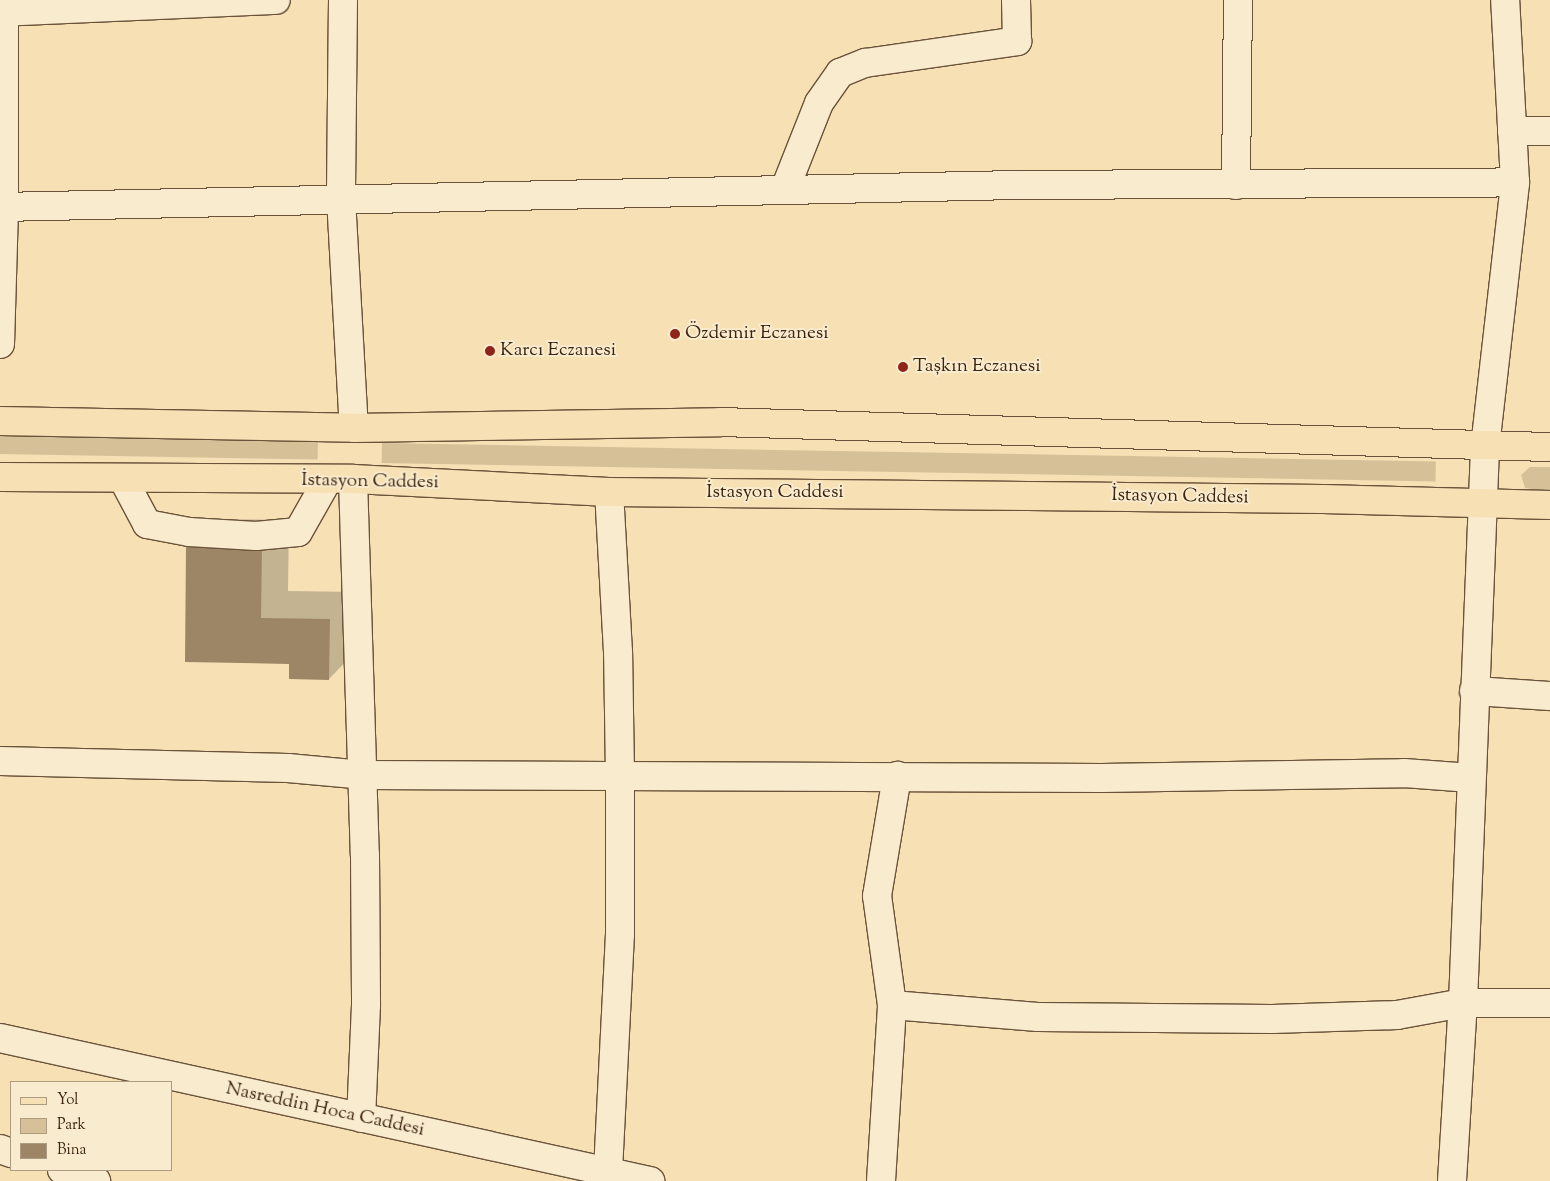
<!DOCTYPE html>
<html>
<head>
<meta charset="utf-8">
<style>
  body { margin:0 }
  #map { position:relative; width:1550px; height:1181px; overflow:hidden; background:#f6e0b4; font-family:"Sorts Mill Goudy",serif }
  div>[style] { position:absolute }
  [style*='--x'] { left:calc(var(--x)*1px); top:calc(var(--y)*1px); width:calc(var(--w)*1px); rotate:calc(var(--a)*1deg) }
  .green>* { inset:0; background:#d6c098; transform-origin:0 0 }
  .shadow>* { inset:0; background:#0003 }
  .building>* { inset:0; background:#9d8666 }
  .roads { filter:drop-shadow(1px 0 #6a533a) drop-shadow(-1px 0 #6a533a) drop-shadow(0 1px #6a533a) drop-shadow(0 -1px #6a533a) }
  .minor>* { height:28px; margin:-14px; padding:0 14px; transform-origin:14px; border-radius:14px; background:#f9ebce }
  .major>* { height:28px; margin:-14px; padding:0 14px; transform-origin:14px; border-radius:14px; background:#f6e0b4 }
  .dots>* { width:14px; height:14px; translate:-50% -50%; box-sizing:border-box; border:2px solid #f9ebce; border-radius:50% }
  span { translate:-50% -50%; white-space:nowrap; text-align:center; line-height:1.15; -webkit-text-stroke:4px #f9ebce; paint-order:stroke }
  .poi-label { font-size:19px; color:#3c2411 }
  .left { translate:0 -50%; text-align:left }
  .street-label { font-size:19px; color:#3c2411 }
  .legend { position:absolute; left:10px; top:1081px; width:162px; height:90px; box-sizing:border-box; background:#f9ebce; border:1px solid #ad9b82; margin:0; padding:6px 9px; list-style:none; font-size:15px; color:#3c2411 }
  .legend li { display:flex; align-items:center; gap:10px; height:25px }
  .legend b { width:25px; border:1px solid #ad9b82 }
</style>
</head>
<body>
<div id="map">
  <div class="green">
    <div style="left:0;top:434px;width:318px;height:20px;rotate:1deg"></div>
    <div style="left:382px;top:443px;width:1054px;height:20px;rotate:1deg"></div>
    <div style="clip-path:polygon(1530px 467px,1550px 467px,1550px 491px,1525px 488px,1521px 475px)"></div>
  </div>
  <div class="shadow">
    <div style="clip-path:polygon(214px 519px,289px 520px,288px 591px,357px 592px,356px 651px,329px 679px,290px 662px,187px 547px)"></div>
  </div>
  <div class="building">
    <div style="clip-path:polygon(186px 546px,262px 547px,261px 618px,330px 619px,329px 680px,289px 679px,289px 664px,185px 662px)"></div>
  </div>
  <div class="roads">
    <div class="minor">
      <div style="--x:343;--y:0;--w:198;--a:90.6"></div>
      <div style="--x:341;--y:198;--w:230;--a:86.8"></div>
      <div style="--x:0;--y:12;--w:276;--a:-2.5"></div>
      <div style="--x:1512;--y:131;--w:38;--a:0"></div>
      <div style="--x:1236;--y:185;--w:185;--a:-89.4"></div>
      <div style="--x:785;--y:189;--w:92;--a:-68.4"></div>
      <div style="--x:819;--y:103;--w:37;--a:-55"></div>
      <div style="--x:840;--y:73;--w:27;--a:-22"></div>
      <div style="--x:865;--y:63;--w:154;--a:-8.2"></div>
      <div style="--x:1017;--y:41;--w:41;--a:-91.4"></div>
      <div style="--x:0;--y:207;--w:1020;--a:-1.24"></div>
      <div style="--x:1020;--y:185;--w:495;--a:-0.3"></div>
      <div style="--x:0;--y:344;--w:138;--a:-88.3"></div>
      <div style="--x:4;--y:206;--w:194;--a:-90"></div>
      <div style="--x:123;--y:479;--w:51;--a:61.9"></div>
      <div style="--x:147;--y:524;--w:43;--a:10.8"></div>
      <div style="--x:189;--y:532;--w:67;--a:3.4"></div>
      <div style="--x:256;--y:536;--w:42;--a:-5.4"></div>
      <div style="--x:298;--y:532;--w:59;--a:-60.4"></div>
      <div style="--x:353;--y:479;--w:376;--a:88.2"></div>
      <div style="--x:365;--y:855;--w:150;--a:89.6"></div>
      <div style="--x:366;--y:1005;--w:113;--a:92.5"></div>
      <div style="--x:1474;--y:691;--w:76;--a:3.8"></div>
      <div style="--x:0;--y:761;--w:288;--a:1.4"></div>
      <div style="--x:288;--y:768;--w:75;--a:5.3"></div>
      <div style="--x:363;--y:775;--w:739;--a:0.23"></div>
      <div style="--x:1102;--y:778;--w:302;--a:-0.9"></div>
      <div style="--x:1404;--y:773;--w:67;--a:4.3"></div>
      <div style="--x:892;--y:1005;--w:146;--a:4.7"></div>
      <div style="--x:1038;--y:1017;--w:234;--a:0.5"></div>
      <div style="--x:1272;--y:1019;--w:125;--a:-1.8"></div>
      <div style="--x:1397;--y:1015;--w:67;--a:-10.3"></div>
      <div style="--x:1463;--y:1003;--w:87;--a:0"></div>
      <div style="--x:0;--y:1038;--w:666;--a:12.41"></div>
      <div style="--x:0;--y:1149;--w:12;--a:20"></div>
      <div style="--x:62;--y:1170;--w:36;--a:18"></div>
      <div style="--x:608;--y:1171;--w:237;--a:-87.1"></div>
      <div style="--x:620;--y:934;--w:159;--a:-90"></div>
      <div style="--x:620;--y:775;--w:123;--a:-90.9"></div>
      <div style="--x:618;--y:652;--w:160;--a:-93.2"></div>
      <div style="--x:881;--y:1181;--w:176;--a:-86.4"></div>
      <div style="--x:892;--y:1005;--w:110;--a:-97.8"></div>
      <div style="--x:877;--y:896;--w:122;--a:-80.5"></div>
      <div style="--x:1452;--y:1181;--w:178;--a:-86.5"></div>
      <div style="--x:1463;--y:1003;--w:556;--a:-87.73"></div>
      <div style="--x:1485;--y:447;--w:267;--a:-83.5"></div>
      <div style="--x:1515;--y:182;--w:182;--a:-93.1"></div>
    </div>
    <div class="major">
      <div style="--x:0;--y:421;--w:354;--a:1.1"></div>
      <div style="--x:354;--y:428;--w:366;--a:-0.9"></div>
      <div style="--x:720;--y:422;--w:830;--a:1.73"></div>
      <div style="--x:0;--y:477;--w:353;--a:0.3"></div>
      <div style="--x:353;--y:479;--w:256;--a:2.9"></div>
      <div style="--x:609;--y:492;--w:714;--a:0.56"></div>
      <div style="--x:1323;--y:499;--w:227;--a:1.5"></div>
    </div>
  </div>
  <div class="dots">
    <div style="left:675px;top:334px;background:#8f2418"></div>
    <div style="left:490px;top:351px;background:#8f2418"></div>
    <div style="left:903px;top:367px;background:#8f2418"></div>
  </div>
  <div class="poi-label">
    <span class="left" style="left:685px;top:334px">Özdemir Eczanesi</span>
    <span class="left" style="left:500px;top:351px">Karcı Eczanesi</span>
    <span class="left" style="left:913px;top:367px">Taşkın Eczanesi</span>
  </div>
  <div class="street-label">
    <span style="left:370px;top:482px;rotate:1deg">İstasyon Caddesi</span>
    <span style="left:775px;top:493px">İstasyon Caddesi</span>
    <span style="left:1180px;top:497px;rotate:1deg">İstasyon Caddesi</span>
    <span style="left:325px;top:1110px;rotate:12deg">Nasreddin Hoca Caddesi</span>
  </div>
  <ul class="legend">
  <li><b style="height:6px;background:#f6e0b4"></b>Yol</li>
  <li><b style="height:14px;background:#d6c098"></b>Park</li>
  <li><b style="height:14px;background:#9d8666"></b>Bina</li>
  </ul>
</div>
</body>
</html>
